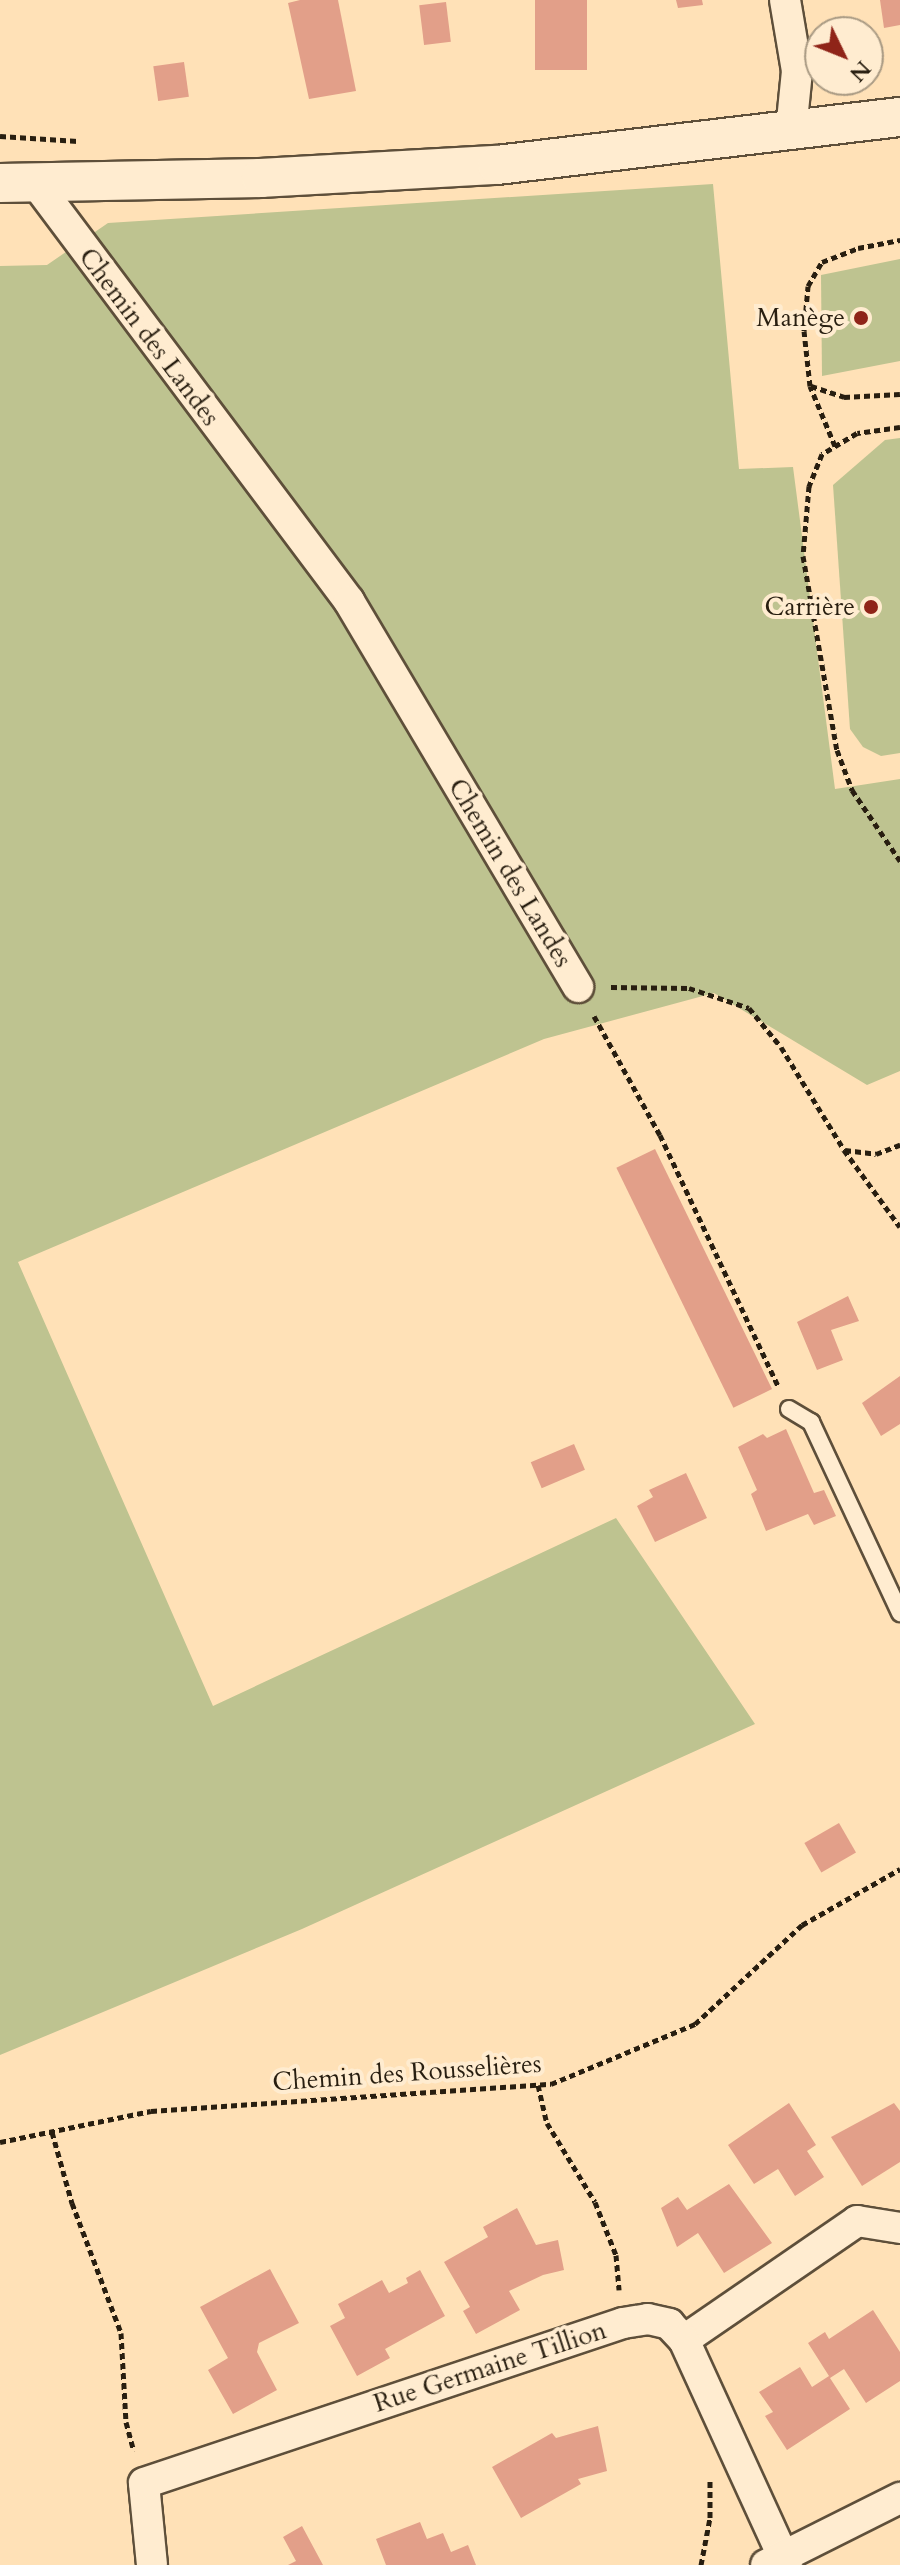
<!DOCTYPE html>
<html>
<head>
<meta charset="utf-8">
<style>
  body { margin:0 }
  #map { position:relative; width:900px; height:2565px; overflow:hidden; background:#ffe1b7; font-family:Cardo,serif }
  div>[style] { position:absolute }
  [style*='--x'] { left:calc(var(--x)*1px); top:calc(var(--y)*1px); width:calc(var(--w)*1px); rotate:calc(var(--a)*1deg) }
  .green>* { inset:0; background:#bec390 }
  .building>* { inset:0; background:#e29f89; transform-origin:0 0 }
  .path>* { height:5px; margin-top:-2.5px; transform-origin:0; background:repeating-linear-gradient(90deg,#281e10 0 6px,transparent 0 10px) }
  .roads { filter:drop-shadow(2px 0 #5e4f3a) drop-shadow(-2px 0 #5e4f3a) drop-shadow(0 2px #5e4f3a) drop-shadow(0 -2px #5e4f3a) }
  .service>* { height:16px; margin:-8px; padding:0 8px; transform-origin:8px; border-radius:8px; background:#ffecd0 }
  .minor>* { height:30px; margin:-15px; padding:0 15px; transform-origin:15px; border-radius:15px; background:#ffecd0 }
  .tertiary>* { height:38px; margin:-19px; padding:0 19px; transform-origin:19px; border-radius:19px; background:#ffecd0 }
  .dots>* { width:22px; height:22px; translate:-50% -50%; box-sizing:border-box; border:4px solid #ffecd0; border-radius:50% }
  span { translate:-50% -50%; white-space:nowrap; text-align:center; line-height:1.15; -webkit-text-stroke:8px #ffecd0; paint-order:stroke }
  .poi-label { font-size:26px; color:#281e10 }
  .right { translate:-100% -50%; text-align:right }
  .street-label { font-size:26px; color:#281e10 }
  .north { position:absolute; left:804px; top:16px; width:80px; height:80px; box-sizing:border-box; background:#ffecd0; border:2px solid #a99a83; border-radius:50%; rotate:133deg; font-size:22px; font-weight:700; line-height:32px; text-align:center; color:#281e10 }
  .north::after { content:''; display:block; margin:auto; width:28px; height:36px; background:#8f2418; clip-path:polygon(50% 0,100% 100%,50% 72%,0 100%) }
</style>
</head>
<body>
<div id="map">
  <div class="green">
    <div style="clip-path:polygon(713px 184px,739px 469px,793px 467px,835px 789px,900px 779px,900px 1071px,867px 1085px,714px 993px,544px 1039px,18px 1262px,213px 1706px,616px 1518px,755px 1724px,302px 1929px,0 2055px,0 266px,47px 265px,108px 223px)"></div>
    <div style="clip-path:polygon(900px 259px,900px 361px,822px 376px,821px 275px)"></div>
    <div style="clip-path:polygon(900px 438px,900px 753px,881px 756px,863px 747px,850px 729px,833px 485px,885px 440px)"></div>
  </div>
  <div class="building">
    <div style="clip-path:polygon(300px 0,338px 0,356px 91px,309px 99px,288px 3px)"></div>
    <div style="left:535px;top:0;width:52px;height:70px"></div>
    <div style="clip-path:polygon(676px 0,702px 0,703px 5px,678px 8px)"></div>
    <div style="clip-path:polygon(880px 0,900px 0,900px 25px,884px 28px)"></div>
    <div style="left:446px;top:2px;width:40px;height:27px;rotate:83deg"></div>
    <div style="left:184px;top:62px;width:35px;height:31px;rotate:82deg"></div>
    <div style="left:655px;top:1149px;width:267px;height:43px;rotate:64deg"></div>
    <div style="clip-path:polygon(848px 1296px,859px 1321px,831px 1330px,843px 1360px,817px 1370px,797px 1322px)"></div>
    <div style="clip-path:polygon(900px 1376px,900px 1424px,881px 1436px,862px 1403px)"></div>
    <div style="clip-path:polygon(786px 1429px,814px 1493px,824px 1490px,836px 1516px,814px 1525px,808px 1514px,766px 1531px,751px 1494px,757px 1490px,738px 1447px,763px 1434px,767px 1438px)"></div>
    <div style="left:574px;top:1444px;width:28px;height:47px;rotate:67deg"></div>
    <div style="clip-path:polygon(686px 1473px,707px 1518px,655px 1542px,637px 1506px,653px 1497px,649px 1490px)"></div>
    <div style="left:839px;top:1823px;width:34px;height:40px;rotate:60deg"></div>
    <div style="clip-path:polygon(789px 2103px,816px 2145px,807px 2151px,824px 2177px,795px 2196px,778px 2169px,754px 2184px,728px 2145px)"></div>
    <div style="clip-path:polygon(894px 2103px,900px 2111px,900px 2162px,862px 2186px,831px 2137px)"></div>
    <div style="clip-path:polygon(729px 2184px,772px 2243px,724px 2273px,698px 2233px,677px 2247px,661px 2208px,678px 2197px,687px 2210px)"></div>
    <div style="clip-path:polygon(517px 2208px,536px 2245px,558px 2240px,564px 2270px,543px 2275px,509px 2291px,520px 2310px,476px 2334px,463px 2311px,470px 2307px,444px 2262px,488px 2237px,483px 2227px)"></div>
    <div style="clip-path:polygon(270px 2269px,299px 2323px,259px 2343px,257px 2352px,277px 2390px,233px 2414px,208px 2370px,228px 2358px,200px 2307px)"></div>
    <div style="clip-path:polygon(420px 2270px,445px 2316px,385px 2349px,390px 2358px,357px 2376px,330px 2326px,345px 2318px,338px 2304px,382px 2280px,389px 2293px,408px 2283px,406px 2278px)"></div>
    <div style="clip-path:polygon(873px 2310px,900px 2352px,900px 2381px,866px 2403px,844px 2369px,830px 2378px,850px 2409px,787px 2450px,765px 2416px,773px 2412px,759px 2392px,800px 2367px,812px 2387px,829px 2376px,808px 2343px,825px 2332px,829px 2339px)"></div>
    <div style="clip-path:polygon(598px 2426px,607px 2471px,578px 2479px,581px 2484px,521px 2518px,492px 2467px,552px 2433px,556px 2438px)"></div>
    <div style="clip-path:polygon(420px 2522px,427px 2539px,443px 2533px,451px 2552px,468px 2545px,476px 2565px,386px 2565px,376px 2539px)"></div>
    <div style="clip-path:polygon(302px 2526px,323px 2565px,288px 2565px,296px 2561px,283px 2537px)"></div>
  </div>
  <div class="path">
    <div style="--x:0;--y:136;--w:78;--a:3.7"></div>
    <div style="--x:811;--y:386;--w:35;--a:18"></div>
    <div style="--x:844;--y:397;--w:56;--a:-3.1"></div>
    <div style="--x:900;--y:427;--w:43;--a:172.1"></div>
    <div style="--x:857;--y:433;--w:41;--a:149"></div>
    <div style="--x:822;--y:454;--w:35;--a:112"></div>
    <div style="--x:809;--y:486;--w:70;--a:94.9"></div>
    <div style="--x:803;--y:556;--w:197;--a:80.1"></div>
    <div style="--x:837;--y:750;--w:43;--a:69.4"></div>
    <div style="--x:852;--y:790;--w:86;--a:55.9"></div>
    <div style="--x:835;--y:446;--w:65;--a:-112.6"></div>
    <div style="--x:810;--y:386;--w:55;--a:-96.2"></div>
    <div style="--x:804;--y:331;--w:45;--a:-84.9"></div>
    <div style="--x:808;--y:286;--w:28;--a:-60"></div>
    <div style="--x:822;--y:262;--w:39;--a:-21"></div>
    <div style="--x:858;--y:248;--w:43;--a:-10.8"></div>
    <div style="--x:611;--y:987;--w:78;--a:0.7"></div>
    <div style="--x:689;--y:988;--w:63;--a:18.4"></div>
    <div style="--x:749;--y:1008;--w:50;--a:50.6"></div>
    <div style="--x:781;--y:1047;--w:121;--a:58.5"></div>
    <div style="--x:844;--y:1150;--w:95;--a:54"></div>
    <div style="--x:594;--y:1016;--w:136;--a:61"></div>
    <div style="--x:660;--y:1135;--w:277;--a:64.8"></div>
    <div style="--x:845;--y:1150;--w:31;--a:7"></div>
    <div style="--x:876;--y:1154;--w:26;--a:-21"></div>
    <div style="--x:538;--y:2085;--w:39;--a:77"></div>
    <div style="--x:547;--y:2123;--w:92;--a:58.7"></div>
    <div style="--x:595;--y:2202;--w:57;--a:68.4"></div>
    <div style="--x:616;--y:2255;--w:35;--a:85"></div>
    <div style="--x:52;--y:2132;--w:74;--a:74.3"></div>
    <div style="--x:72;--y:2203;--w:139;--a:69.3"></div>
    <div style="--x:121;--y:2333;--w:89;--a:86.8"></div>
    <div style="--x:126;--y:2422;--w:30;--a:75"></div>
    <div style="--x:0;--y:2142;--w:154;--a:-11.6"></div>
    <div style="--x:151;--y:2111;--w:401;--a:-3.9"></div>
    <div style="--x:551;--y:2084;--w:156;--a:-22.6"></div>
    <div style="--x:695;--y:2024;--w:146;--a:-42.8"></div>
    <div style="--x:802;--y:1925;--w:113;--a:-29.7"></div>
    <div style="--x:701;--y:2565;--w:48;--a:-79.2"></div>
    <div style="--x:710;--y:2518;--w:39;--a:-90"></div>
  </div>
  <div class="roads">
    <div class="service">
      <div style="--x:789;--y:1409;--w:26;--a:31"></div>
      <div style="--x:811;--y:1422;--w:211;--a:65"></div>
    </div>
    <div class="minor">
      <div style="--x:785;--y:0;--w:72;--a:80.4"></div>
      <div style="--x:797;--y:71;--w:60;--a:95.7"></div>
      <div style="--x:35;--y:182;--w:524;--a:53.15"></div>
      <div style="--x:349;--y:601;--w:449;--a:59.3"></div>
      <div style="--x:684;--y:2340;--w:210;--a:-34.5"></div>
      <div style="--x:857;--y:2221;--w:44;--a:9.2"></div>
      <div style="--x:152;--y:2565;--w:82;--a:-95.6"></div>
      <div style="--x:144;--y:2483;--w:505;--a:-18.47"></div>
      <div style="--x:623;--y:2323;--w:25;--a:-9"></div>
      <div style="--x:648;--y:2319;--w:22;--a:13"></div>
      <div style="--x:669;--y:2324;--w:22;--a:47"></div>
      <div style="--x:684;--y:2340;--w:247;--a:65.4"></div>
      <div style="--x:766;--y:2565;--w:150;--a:-26.6"></div>
    </div>
    <div class="tertiary">
      <div style="--x:0;--y:183;--w:261;--a:-1.1"></div>
      <div style="--x:261;--y:178;--w:236;--a:-3.2"></div>
      <div style="--x:497;--y:165;--w:406;--a:-6.8"></div>
    </div>
  </div>
  <div class="dots">
    <div style="left:861px;top:318px;background:#8f2418"></div>
    <div style="left:871px;top:607px;background:#8f2418"></div>
  </div>
  <div class="poi-label">
    <span class="right" style="left:845px;top:318px">Manège</span>
    <span class="right" style="left:855px;top:607px">Carrière</span>
  </div>
  <div class="street-label">
    <span style="left:149px;top:337px;rotate:53deg">Chemin des Landes</span>
    <span style="left:510px;top:873px;rotate:59deg">Chemin des Landes</span>
    <span style="left:407px;top:2073px;rotate:-4deg">Chemin des Rousselières</span>
    <span style="left:490px;top:2367px;rotate:-18deg">Rue Germaine Tillion</span>
  </div>
  <div class="north">N</div>
</div>
</body>
</html>
